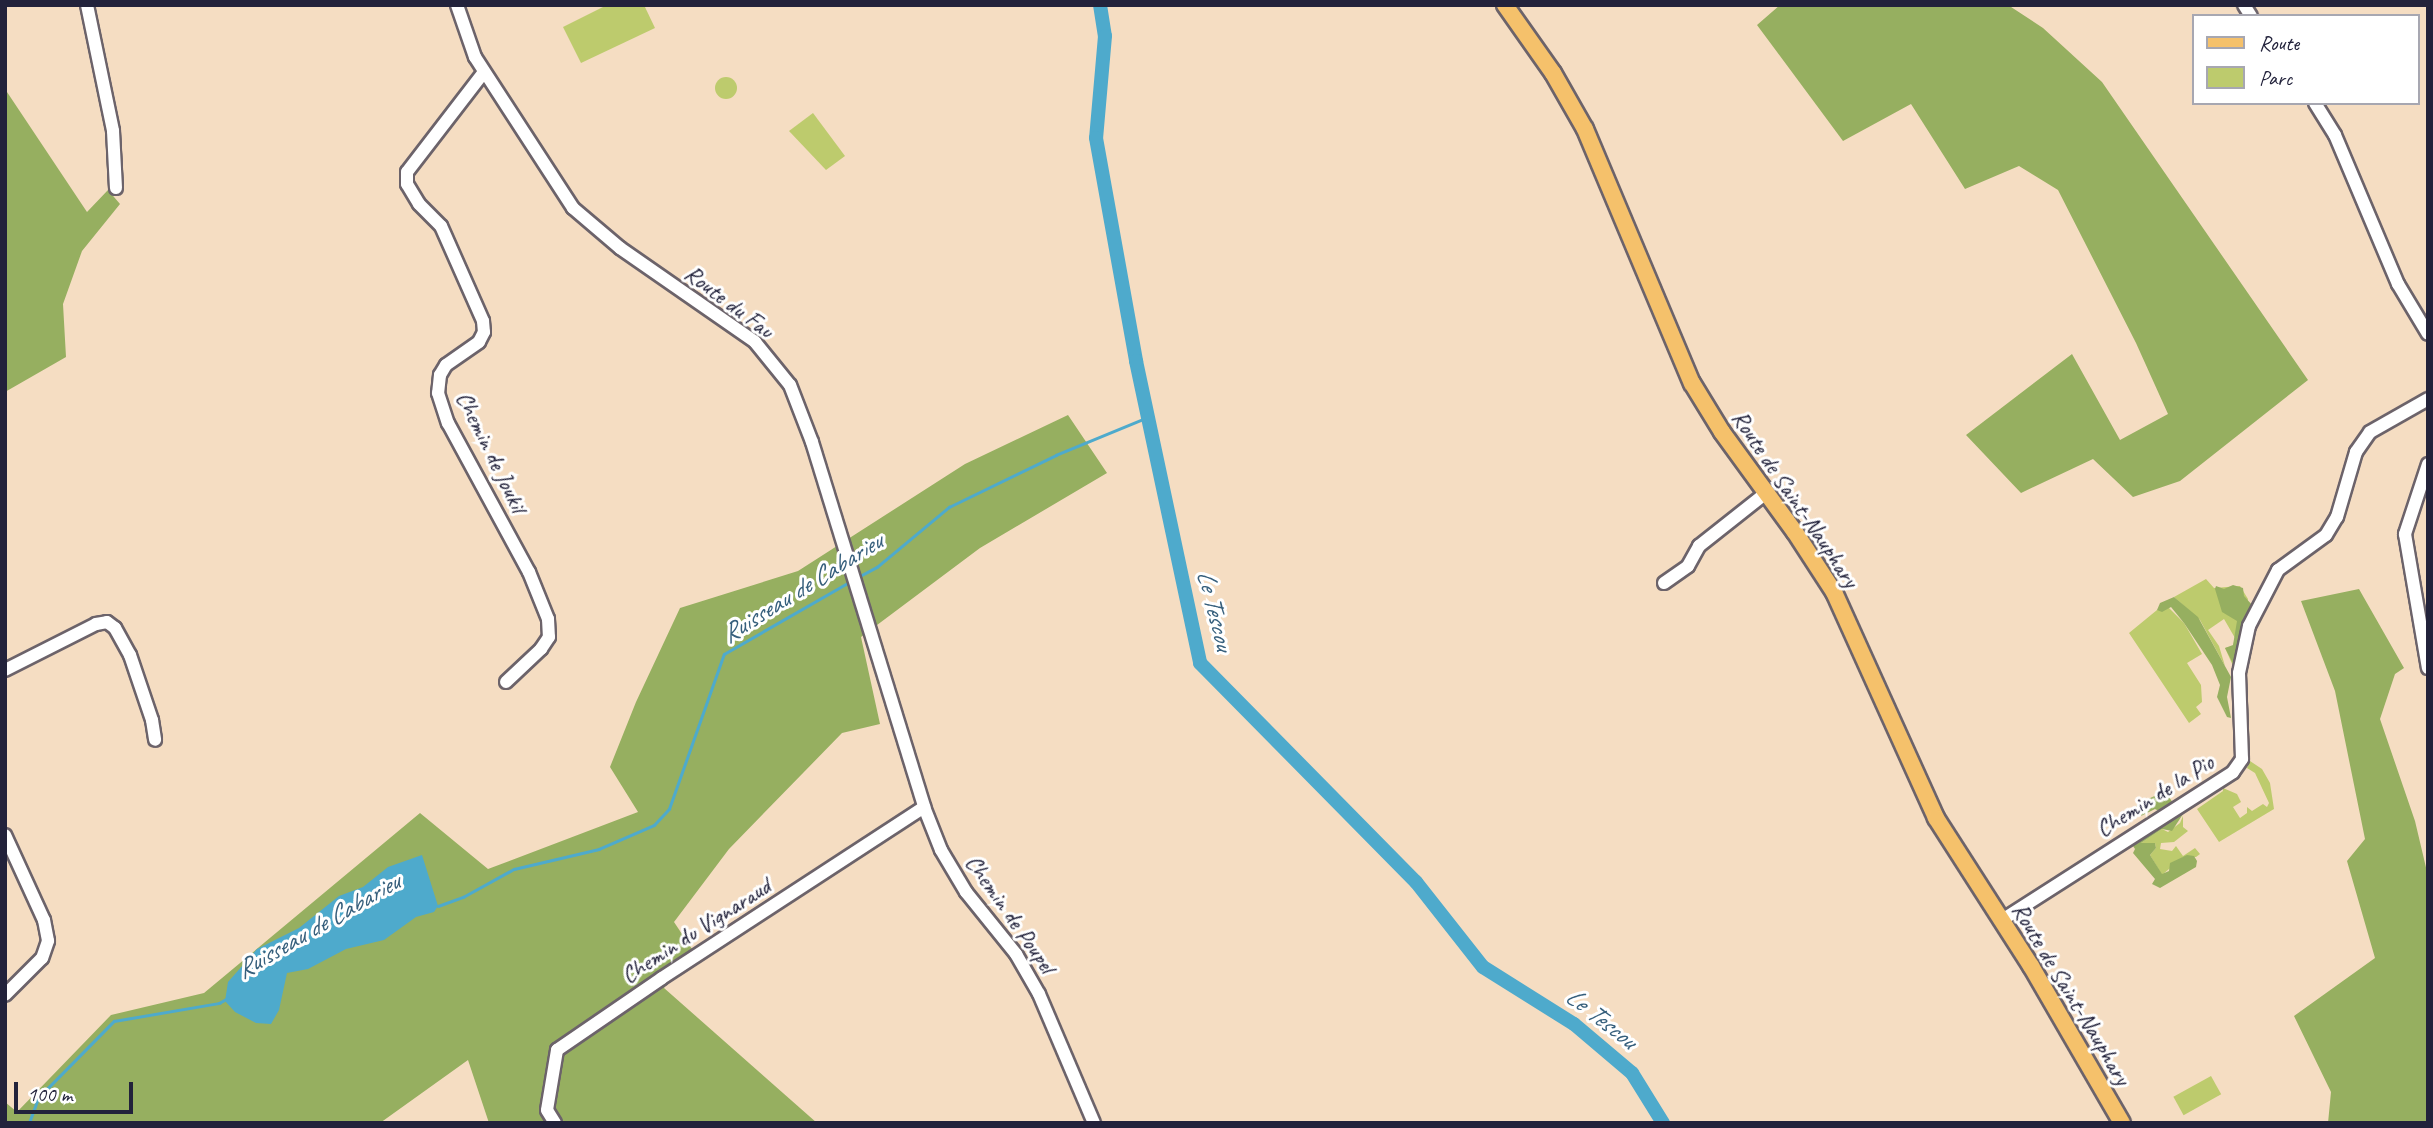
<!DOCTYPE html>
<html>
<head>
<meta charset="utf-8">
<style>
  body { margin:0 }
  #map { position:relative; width:2433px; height:1128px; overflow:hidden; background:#f5ddc2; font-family:Caveat,sans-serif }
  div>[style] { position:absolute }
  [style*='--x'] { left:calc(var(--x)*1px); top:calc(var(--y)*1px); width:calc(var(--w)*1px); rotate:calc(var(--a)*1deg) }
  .green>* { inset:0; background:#bdcb6d; transform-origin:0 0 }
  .round { border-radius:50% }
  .forest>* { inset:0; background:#96af60 }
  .water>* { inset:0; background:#4eaacc }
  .stream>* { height:2.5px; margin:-1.25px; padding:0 1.25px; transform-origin:1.25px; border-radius:1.25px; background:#4eaacc }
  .river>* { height:14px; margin:-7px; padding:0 7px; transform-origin:7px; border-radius:7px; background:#4eaacc }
  .roads { filter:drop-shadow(2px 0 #6c636a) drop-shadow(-2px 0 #6c636a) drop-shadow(0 2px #6c636a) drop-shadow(0 -2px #6c636a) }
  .minor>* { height:12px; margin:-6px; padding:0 6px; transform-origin:6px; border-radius:6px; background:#fff }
  .major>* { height:16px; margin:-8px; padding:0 8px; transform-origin:8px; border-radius:8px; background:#f5c16b }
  span { translate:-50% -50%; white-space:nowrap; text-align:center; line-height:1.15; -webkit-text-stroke:6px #fff; paint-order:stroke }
  .street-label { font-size:24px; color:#22223b }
  .water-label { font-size:26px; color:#365f7c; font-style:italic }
  .frame { position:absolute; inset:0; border:7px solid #22223b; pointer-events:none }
  .legend { position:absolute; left:2192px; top:14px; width:228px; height:91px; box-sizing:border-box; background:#fff; border:2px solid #a7a7b1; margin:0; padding:9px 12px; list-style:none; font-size:21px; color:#22223b }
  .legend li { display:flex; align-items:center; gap:14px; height:35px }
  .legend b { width:35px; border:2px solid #a7a7b1 }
  .scale { position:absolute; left:14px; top:1082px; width:119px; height:32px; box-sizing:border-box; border:4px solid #22223b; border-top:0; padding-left:9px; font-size:21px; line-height:24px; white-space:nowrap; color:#22223b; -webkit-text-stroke:5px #fff; paint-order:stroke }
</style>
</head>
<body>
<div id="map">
  <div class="green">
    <div style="clip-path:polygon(607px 5px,644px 5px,655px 28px,581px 63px,563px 27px)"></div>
    <div class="round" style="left:715px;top:77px;width:22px;height:22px"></div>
    <div style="clip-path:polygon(813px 113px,845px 156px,826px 170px,789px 131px)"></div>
    <div style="clip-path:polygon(2206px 579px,2214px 588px,2240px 586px,2248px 599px,2234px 668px,2225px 648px,2233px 646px,2235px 638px,2224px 619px,2208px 630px,2219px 646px,2225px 666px,2200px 620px,2174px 597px)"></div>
    <div style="clip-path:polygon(2168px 607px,2184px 623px,2202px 654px,2187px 663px,2201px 685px,2202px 702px,2196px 707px,2201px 714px,2189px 723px,2129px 633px,2157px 610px)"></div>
    <div style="clip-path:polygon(2250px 761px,2262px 769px,2270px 783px,2274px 809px,2219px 842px,2197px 809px,2223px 791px,2223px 788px,2237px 794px,2241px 802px,2233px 807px,2240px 818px,2247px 813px,2247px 807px,2252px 811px,2263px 804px,2267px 807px,2269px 803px,2255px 773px,2247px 768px)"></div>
    <div style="clip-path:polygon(2183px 816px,2183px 827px,2188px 831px,2174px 842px,2161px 843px,2160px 849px,2172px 851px,2176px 846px,2183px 856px,2195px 848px,2200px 854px,2196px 857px,2183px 857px,2162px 875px,2150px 855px,2156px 848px,2155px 843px,2141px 843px,2162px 829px,2168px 832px,2180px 823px)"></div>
    <div style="left:2211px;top:1076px;width:21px;height:43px;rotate:61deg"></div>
  </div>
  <div class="forest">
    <div style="clip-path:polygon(1780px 5px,2008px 5px,2043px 28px,2102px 82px,2308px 380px,2180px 481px,2133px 497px,2093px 459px,2021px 493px,1966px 435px,2072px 354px,2120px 440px,2168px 414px,2136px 343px,2058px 190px,2019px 166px,1965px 189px,1911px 104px,1843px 141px,1757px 25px)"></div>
    <div style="clip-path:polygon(5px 89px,87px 212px,108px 190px,120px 204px,82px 251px,63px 304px,66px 357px,5px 392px)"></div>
    <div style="clip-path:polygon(1068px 415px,1107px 473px,980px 548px,861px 637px,880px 724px,842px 733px,729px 849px,674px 922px,692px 949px,664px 988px,817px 1123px,489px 1123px,468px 1060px,380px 1123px,5px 1123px,5px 1102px,17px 1112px,111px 1015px,204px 993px,420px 813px,488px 869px,638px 812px,610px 767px,636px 702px,680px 608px,798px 571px,965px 464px)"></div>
    <div style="clip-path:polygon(2233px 585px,2243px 588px,2244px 596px,2253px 606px,2236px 669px,2225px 648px,2233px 645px,2237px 621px,2222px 612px,2215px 589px,2216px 586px,2224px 589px)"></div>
    <div style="clip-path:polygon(2359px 589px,2404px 668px,2395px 674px,2380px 719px,2415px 821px,2428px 876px,2428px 1123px,2328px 1123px,2331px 1092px,2294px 1016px,2375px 958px,2347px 861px,2365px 839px,2335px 691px,2301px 601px)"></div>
    <div style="clip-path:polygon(2174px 597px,2198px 617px,2231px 677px,2227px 697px,2231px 718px,2227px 717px,2217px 697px,2220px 685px,2212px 665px,2184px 623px,2171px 607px,2162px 612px,2157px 610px,2160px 603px)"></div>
    <div style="clip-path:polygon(2159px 794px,2169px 797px,2175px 806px,2184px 810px,2183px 814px,2172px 831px,2162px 829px,2141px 843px,2155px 843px,2156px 848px,2150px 855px,2162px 874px,2169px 871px,2170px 863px,2187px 855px,2194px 856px,2197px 861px,2196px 867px,2160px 888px,2152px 884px,2155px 879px,2133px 853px,2135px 849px,2131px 843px,2163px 813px,2155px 809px,2141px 816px,2136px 810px,2137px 804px)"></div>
  </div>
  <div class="water">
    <div style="clip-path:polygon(422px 855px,438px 906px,434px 912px,416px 917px,384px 940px,346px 949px,308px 969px,287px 973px,279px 1010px,271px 1024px,256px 1023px,235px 1012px,225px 1001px,228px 982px,257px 949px,299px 928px,339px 896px,363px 887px,388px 867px)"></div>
  </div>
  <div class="stream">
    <div style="--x:858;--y:577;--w:21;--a:-28"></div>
    <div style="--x:877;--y:567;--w:94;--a:-39.8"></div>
    <div style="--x:949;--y:507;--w:119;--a:-25.9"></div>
    <div style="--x:1056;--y:455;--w:100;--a:-22.4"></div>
    <div style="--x:438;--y:906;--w:27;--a:-20"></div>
    <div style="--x:463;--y:897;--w:58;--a:-28.8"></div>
    <div style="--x:514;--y:869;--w:87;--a:-13.2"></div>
    <div style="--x:599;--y:849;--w:60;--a:-23.6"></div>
    <div style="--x:654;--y:825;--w:22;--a:-47"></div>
    <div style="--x:669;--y:809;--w:164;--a:-70.5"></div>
    <div style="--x:724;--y:654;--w:144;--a:-29.9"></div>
    <div style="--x:29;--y:1123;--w:27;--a:-70"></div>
    <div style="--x:38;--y:1098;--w:108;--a:-45.4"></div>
    <div style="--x:114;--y:1021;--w:107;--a:-9.7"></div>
    <div style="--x:219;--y:1003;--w:10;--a:-29"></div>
  </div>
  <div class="river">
    <div style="--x:1100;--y:5;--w:31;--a:81"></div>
    <div style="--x:1105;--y:36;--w:102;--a:95"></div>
    <div style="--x:1096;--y:138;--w:227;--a:79.8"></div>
    <div style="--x:1136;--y:361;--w:309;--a:78"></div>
    <div style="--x:1200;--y:663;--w:308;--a:45.4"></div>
    <div style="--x:1416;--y:882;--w:108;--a:51.8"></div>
    <div style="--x:1483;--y:967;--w:107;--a:32.1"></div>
    <div style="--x:1574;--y:1024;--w:76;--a:40.2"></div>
    <div style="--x:1632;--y:1073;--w:59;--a:58.2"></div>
  </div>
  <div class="roads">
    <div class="minor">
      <div style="--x:87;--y:5;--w:129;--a:78.3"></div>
      <div style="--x:113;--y:131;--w:57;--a:87"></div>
      <div style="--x:457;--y:5;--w:55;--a:70.9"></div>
      <div style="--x:475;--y:57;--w:180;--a:57"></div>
      <div style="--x:573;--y:208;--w:62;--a:40.4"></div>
      <div style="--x:620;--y:248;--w:165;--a:34.8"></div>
      <div style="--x:755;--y:342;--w:55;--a:50.9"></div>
      <div style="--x:790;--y:385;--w:61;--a:68.9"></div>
      <div style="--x:812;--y:442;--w:382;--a:72.9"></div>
      <div style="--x:924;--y:807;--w:46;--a:68.4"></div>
      <div style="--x:941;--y:850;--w:49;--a:59.2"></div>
      <div style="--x:966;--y:892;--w:80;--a:51.1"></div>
      <div style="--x:1016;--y:954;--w:46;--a:60.1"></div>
      <div style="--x:1039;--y:994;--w:140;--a:66.9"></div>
      <div style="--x:2244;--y:5;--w:13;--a:58"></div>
      <div style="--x:484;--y:72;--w:126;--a:127.6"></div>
      <div style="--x:407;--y:172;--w:12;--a:90"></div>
      <div style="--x:407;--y:184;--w:23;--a:59"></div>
      <div style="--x:419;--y:204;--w:31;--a:45"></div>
      <div style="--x:441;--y:226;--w:104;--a:66.1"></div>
      <div style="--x:483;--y:321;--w:11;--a:85"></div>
      <div style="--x:484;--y:332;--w:11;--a:117"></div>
      <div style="--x:479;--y:342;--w:40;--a:145.1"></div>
      <div style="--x:446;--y:365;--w:12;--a:121"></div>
      <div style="--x:440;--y:375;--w:18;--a:96"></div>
      <div style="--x:438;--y:393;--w:32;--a:72"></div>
      <div style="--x:448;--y:423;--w:170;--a:61.5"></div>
      <div style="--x:529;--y:572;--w:51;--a:68"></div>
      <div style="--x:548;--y:619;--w:18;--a:87"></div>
      <div style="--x:549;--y:637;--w:14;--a:124"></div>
      <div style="--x:541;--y:649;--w:48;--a:136.7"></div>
      <div style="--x:2315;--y:103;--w:38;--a:58"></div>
      <div style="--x:2335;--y:135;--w:162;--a:67.1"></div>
      <div style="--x:2398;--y:284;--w:58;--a:59"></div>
      <div style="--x:2428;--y:464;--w:74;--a:108.2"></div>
      <div style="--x:2405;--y:534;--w:136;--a:80.3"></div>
      <div style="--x:1664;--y:583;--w:29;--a:-35"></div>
      <div style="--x:1688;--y:566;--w:23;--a:-61"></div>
      <div style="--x:1699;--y:546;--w:85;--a:-38.3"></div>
      <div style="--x:5;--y:670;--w:102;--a:-26.8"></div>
      <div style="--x:96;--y:624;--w:11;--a:-10"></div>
      <div style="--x:107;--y:622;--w:10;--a:37"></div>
      <div style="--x:115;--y:628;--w:31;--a:61"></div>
      <div style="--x:130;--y:655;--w:69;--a:71.3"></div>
      <div style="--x:152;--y:720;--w:20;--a:81"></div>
      <div style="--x:5;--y:835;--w:94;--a:65.4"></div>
      <div style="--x:44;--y:920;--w:21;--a:79"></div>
      <div style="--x:48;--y:941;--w:18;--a:109"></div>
      <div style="--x:42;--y:958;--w:52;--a:135"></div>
      <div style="--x:2002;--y:920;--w:274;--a:-32.6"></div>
      <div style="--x:2233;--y:772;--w:16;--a:-55"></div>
      <div style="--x:2242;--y:759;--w:86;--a:-92"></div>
      <div style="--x:2239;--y:673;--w:48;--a:-78"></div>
      <div style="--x:2249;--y:626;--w:63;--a:-62.6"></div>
      <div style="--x:2278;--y:570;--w:59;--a:-36.1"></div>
      <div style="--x:2326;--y:535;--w:21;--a:-59"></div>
      <div style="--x:2337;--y:517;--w:68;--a:-73.7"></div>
      <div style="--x:2356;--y:452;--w:24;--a:-55"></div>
      <div style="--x:2370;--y:432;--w:67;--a:-29.6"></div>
      <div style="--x:555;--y:1123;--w:15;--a:-122"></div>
      <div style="--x:547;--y:1110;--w:61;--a:-80.5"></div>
      <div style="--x:557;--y:1050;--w:127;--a:-34.4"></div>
      <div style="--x:662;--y:978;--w:313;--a:-33.1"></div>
    </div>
    <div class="major">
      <div style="--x:1505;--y:5;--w:83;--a:54.8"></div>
      <div style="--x:1553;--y:73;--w:64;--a:60.3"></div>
      <div style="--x:1585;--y:129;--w:276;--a:67.2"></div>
      <div style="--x:1692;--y:383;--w:57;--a:58.5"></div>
      <div style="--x:1722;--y:432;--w:124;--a:53.9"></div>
      <div style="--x:1795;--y:532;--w:72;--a:57"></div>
      <div style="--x:1834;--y:592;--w:248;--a:65.7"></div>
      <div style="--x:1936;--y:818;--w:176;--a:57.3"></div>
      <div style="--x:2031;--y:966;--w:181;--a:59.9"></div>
    </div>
  </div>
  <div class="street-label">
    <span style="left:729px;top:302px;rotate:37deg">Route du Fau</span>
    <span style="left:491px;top:452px;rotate:64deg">Chemin de Joukil</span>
    <span style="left:1795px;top:499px;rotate:56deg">Route de Saint-Nauphary</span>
    <span style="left:2155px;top:796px;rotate:-32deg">Chemin de la Pio</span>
    <span style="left:1010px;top:914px;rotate:55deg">Chemin de Poupel</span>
    <span style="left:696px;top:931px;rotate:-33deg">Chemin du Vignaraud</span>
    <span style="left:2071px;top:994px;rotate:59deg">Route de Saint-Nauphary</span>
  </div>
  <div class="water-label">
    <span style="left:802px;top:588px;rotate:-32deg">Ruisseau de Cabarieu</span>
    <span style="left:1215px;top:610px;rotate:76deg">Le Tescou</span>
    <span style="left:318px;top:926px;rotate:-30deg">Ruisseau de Cabarieu</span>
    <span style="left:1601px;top:1018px;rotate:38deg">Le Tescou</span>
  </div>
  <div class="frame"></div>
  <ul class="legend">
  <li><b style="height:9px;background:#f5c16b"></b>Route</li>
  <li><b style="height:19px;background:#bdcb6d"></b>Parc</li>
  </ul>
  <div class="scale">100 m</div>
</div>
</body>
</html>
